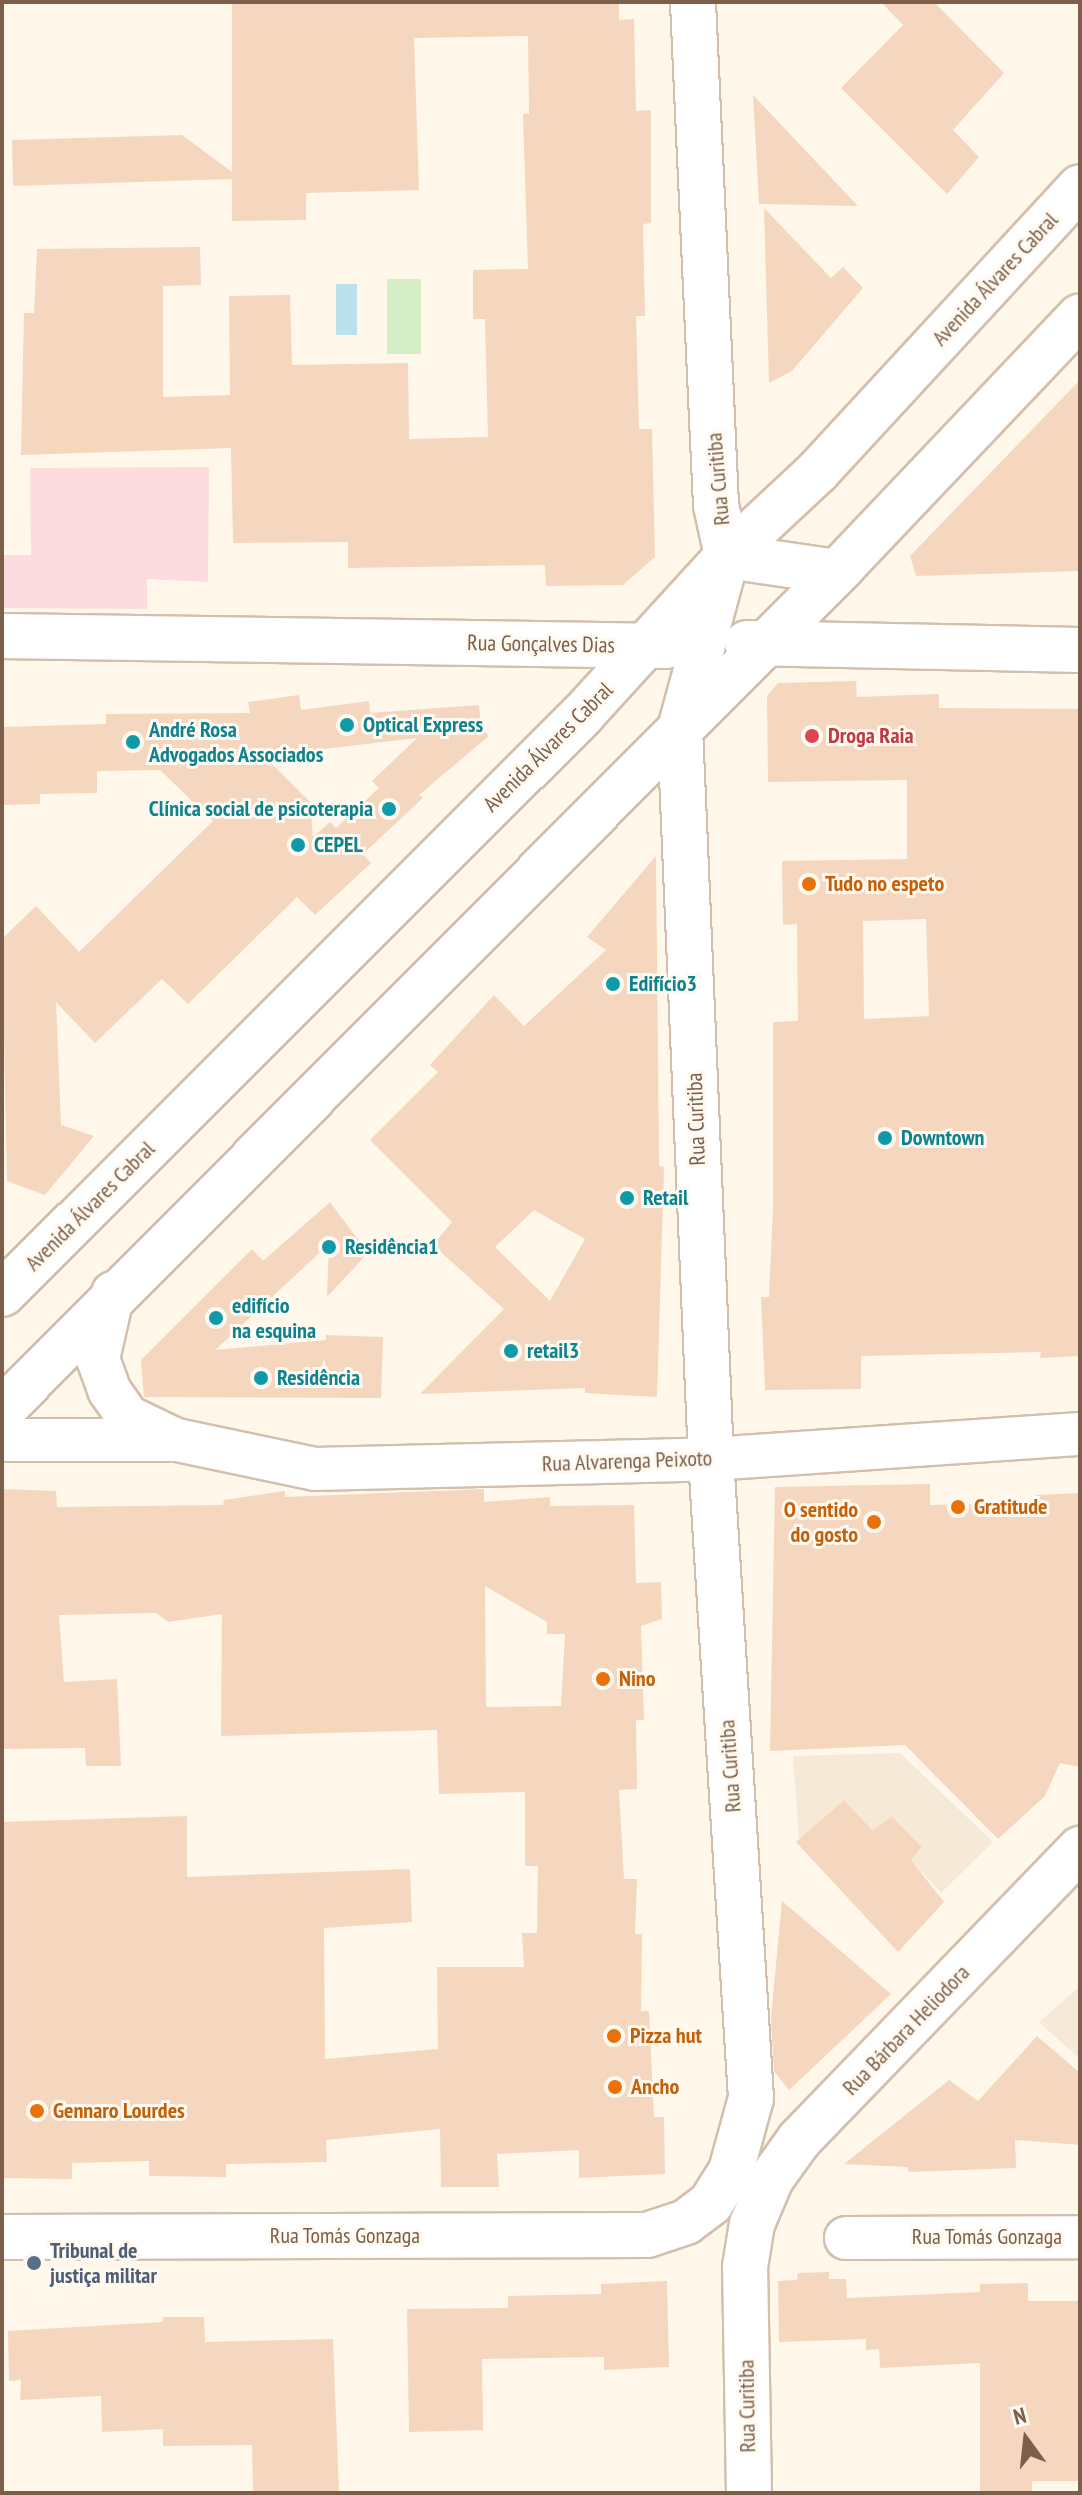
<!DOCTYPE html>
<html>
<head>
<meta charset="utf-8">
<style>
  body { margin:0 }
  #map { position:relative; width:1082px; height:2495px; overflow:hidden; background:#fef7ea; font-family:"PT Sans Narrow",sans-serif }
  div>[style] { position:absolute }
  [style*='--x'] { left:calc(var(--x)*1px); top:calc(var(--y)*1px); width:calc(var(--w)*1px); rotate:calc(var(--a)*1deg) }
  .residential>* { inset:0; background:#f6e9d7 }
  .medical>* { inset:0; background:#fcdcdf }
  .green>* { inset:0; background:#d4eec6; transform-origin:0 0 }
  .water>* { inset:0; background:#bbe1ea; transform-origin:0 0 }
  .building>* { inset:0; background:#f5d7bf }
  .roads { filter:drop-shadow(2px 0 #d2bfad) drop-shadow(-2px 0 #d2bfad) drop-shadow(0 2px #d2bfad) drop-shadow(0 -2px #d2bfad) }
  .street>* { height:42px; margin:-21px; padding:0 21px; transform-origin:21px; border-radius:21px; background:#fff }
  .secondary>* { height:44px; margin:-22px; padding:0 22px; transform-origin:22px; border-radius:22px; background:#fff }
  .dots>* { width:22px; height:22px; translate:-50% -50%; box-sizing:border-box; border:4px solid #fffaf1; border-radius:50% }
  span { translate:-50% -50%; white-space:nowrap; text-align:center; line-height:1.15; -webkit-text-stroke:6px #fffaf1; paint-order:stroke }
  .street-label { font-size:22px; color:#7c5e4a }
  .culture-label { font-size:22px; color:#0d838f; font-weight:700 }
  .left { translate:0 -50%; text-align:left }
  .right { translate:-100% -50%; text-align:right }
  .health-label { font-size:22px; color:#be3a42; font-weight:700 }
  .food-label { font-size:22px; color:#c56008; font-weight:700 }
  .service-label { font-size:22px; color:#4e5e75; font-weight:700 }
  .frame { position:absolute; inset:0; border:4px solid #7c5e4a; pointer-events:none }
  .north { position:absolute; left:986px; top:2399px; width:80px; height:80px; -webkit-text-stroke:6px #fffaf1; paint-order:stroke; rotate:345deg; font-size:22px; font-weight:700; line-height:32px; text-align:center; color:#7c5e4a }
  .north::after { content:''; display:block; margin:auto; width:28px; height:36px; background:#7c5e4a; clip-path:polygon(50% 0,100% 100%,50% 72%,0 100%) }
</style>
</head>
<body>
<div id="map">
  <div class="residential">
    <div style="clip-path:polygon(900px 1753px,993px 1842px,941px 1893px,911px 1860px,922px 1847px,892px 1818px,872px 1830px,844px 1800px,799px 1840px,793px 1756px)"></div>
    <div style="clip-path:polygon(1080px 1986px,1080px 2059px,1039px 2022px)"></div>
  </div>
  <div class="medical">
    <div style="clip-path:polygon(209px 467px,208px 582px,147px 579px,147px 609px,3px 608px,4px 555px,31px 555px,30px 468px)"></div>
  </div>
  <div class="green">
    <div style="left:387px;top:279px;width:34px;height:75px"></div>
  </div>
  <div class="water">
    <div style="left:336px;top:284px;width:21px;height:51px"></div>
  </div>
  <div class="building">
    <div style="clip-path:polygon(232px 2px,619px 2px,619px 20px,634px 19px,636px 111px,651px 110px,651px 223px,643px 224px,645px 316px,636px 316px,639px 429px,652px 429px,655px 557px,623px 585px,546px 586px,545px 565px,348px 568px,348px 542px,233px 543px,231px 448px,21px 455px,24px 313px,34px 313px,37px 249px,200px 247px,201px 285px,163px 286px,163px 397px,230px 395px,229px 296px,290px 295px,292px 365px,408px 363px,409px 439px,488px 437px,485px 319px,473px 319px,473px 270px,528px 269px,523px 114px,529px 114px,528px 36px,414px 38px,419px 190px,306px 193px,306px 220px,232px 221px,232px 179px,13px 186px,12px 140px,182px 135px,232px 172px)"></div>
    <div style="clip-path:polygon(881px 2px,934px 2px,1004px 73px,953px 130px,979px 157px,947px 194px,841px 88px,903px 25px)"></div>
    <div style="clip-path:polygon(753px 95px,858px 206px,759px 204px)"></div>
    <div style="clip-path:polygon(764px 208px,831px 278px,843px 267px,863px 288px,792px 371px,769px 383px)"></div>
    <div style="clip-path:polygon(1080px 380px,1080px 571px,916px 576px,910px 556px)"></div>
    <div style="clip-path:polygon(evenodd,856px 681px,857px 697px,939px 694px,939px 708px,1080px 709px,1080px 1356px,1040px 1358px,1041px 1352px,861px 1356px,861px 1389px,765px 1390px,761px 1297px,769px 1297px,773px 1208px,773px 1022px,798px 1021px,797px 924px,783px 925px,782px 861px,907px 859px,907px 780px,768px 782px,767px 696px,778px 683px,856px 681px,926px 919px,929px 1016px,864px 1019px,863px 921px,926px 919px)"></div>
    <div style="clip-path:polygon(evenodd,299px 695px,301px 710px,369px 701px,370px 713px,479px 705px,481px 727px,489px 736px,419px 795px,423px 798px,363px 854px,371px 863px,315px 915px,297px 897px,188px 1004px,162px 979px,95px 1043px,56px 1002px,61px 1125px,94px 1136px,45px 1195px,7px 1181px,2px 939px,36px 906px,79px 952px,213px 821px,160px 770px,97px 771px,97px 793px,40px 794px,40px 804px,2px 805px,2px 727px,106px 724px,106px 714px,250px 713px,248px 702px,299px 695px,417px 738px,372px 781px,379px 788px,336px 828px,330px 822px,313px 837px,310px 802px,264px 756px,417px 738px)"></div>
    <div style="clip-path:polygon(evenodd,656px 856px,659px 1166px,664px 1167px,657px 1397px,585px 1393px,585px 1388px,420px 1394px,504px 1309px,433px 1245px,452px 1222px,370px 1140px,438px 1072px,430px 1065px,494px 995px,524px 1026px,606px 950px,587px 937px,656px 856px,534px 1210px,585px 1239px,550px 1301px,495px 1247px,534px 1210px)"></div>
    <div style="clip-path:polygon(330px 1202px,368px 1253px,327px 1297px,329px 1244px,215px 1350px,326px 1340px,326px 1335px,383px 1337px,381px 1398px,144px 1397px,141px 1360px,252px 1249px,263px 1261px)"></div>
    <div style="clip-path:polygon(930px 1484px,930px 1505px,1037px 1503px,1036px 1495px,1080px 1493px,1080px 1767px,1060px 1763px,1045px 1796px,998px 1839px,905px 1745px,770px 1751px,775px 1487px)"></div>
    <div style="clip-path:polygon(evenodd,2px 1489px,56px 1491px,57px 1507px,223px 1505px,224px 1500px,285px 1491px,285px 1497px,484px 1489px,484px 1502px,550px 1497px,550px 1506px,634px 1505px,636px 1583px,661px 1582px,662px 1619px,641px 1626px,644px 1720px,636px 1720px,637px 1789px,619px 1790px,624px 1879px,637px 1879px,635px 1934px,642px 1934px,641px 2011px,649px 2011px,654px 2117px,664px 2117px,665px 2174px,579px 2178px,579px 2150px,497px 2154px,499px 2187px,441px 2187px,440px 2129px,326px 2140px,327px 2162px,226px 2164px,226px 2177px,149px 2176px,149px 2161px,72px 2163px,72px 2179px,2px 2178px,2px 1822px,187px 1816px,187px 1877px,410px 1869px,412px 1922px,324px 1928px,325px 2059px,438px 2049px,437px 1967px,524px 1967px,522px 1933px,537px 1933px,538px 1866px,525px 1866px,525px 1792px,439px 1794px,437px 1730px,221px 1736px,222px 1614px,168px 1622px,156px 1613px,59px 1615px,64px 1682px,117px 1679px,121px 1766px,86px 1766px,85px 1748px,2px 1749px,2px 1489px,485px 1586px,547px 1622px,547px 1634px,565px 1634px,561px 1706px,486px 1707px,485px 1586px)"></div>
    <div style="clip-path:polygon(844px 1800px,872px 1830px,892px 1817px,922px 1847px,911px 1860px,944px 1902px,898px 1952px,796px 1842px)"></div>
    <div style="clip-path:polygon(782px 1901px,891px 1994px,789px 2090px,774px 2071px,771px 2018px)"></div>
    <div style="clip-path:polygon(1037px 2036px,1080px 2073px,1080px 2145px,1015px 2140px,1016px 2168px,909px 2172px,907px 2167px,844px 2164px,949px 2080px,978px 2101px)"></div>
    <div style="clip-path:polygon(829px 2272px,829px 2279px,846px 2279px,847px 2298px,980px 2292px,980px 2284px,1028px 2283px,1028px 2301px,1080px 2301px,1080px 2481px,1032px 2481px,1032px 2493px,980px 2493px,980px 2363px,880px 2368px,879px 2349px,866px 2350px,866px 2339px,779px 2342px,778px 2281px,797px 2280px,798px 2273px)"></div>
    <div style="clip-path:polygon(667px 2281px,669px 2367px,604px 2370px,604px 2357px,482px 2359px,483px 2430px,409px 2432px,407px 2309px,508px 2308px,508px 2296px,601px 2294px,601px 2284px)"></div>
    <div style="clip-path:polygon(163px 2317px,204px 2317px,205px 2342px,333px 2339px,339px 2493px,253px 2493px,252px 2445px,163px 2446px,163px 2429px,102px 2432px,101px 2396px,20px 2400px,21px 2380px,9px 2381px,8px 2331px,163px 2322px)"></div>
  </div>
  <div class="roads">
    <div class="street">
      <div style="--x:113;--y:1293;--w:68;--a:102.8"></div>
      <div style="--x:98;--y:1359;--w:33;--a:70"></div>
      <div style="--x:109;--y:1390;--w:33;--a:55"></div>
      <div style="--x:128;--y:1417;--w:49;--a:25.5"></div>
      <div style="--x:2;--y:1440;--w:175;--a:0"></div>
      <div style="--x:177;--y:1440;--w:141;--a:11.9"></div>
      <div style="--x:315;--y:1469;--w:396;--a:-1.4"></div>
      <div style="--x:711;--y:1459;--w:370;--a:-3.9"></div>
      <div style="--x:846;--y:2238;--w:234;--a:-0.2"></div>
    </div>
    <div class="secondary">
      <div style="--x:727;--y:556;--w:111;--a:8.3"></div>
      <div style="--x:2;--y:636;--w:664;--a:0.86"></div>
      <div style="--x:747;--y:643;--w:333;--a:1.2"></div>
      <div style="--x:2;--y:1294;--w:820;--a:-44.95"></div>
      <div style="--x:582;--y:715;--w:215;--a:-47.6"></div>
      <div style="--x:727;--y:556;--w:125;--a:-43"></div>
      <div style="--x:818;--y:471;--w:386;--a:-47.3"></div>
      <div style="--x:2;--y:1410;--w:1191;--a:-45.1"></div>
      <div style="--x:843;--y:566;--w:344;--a:-46.5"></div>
      <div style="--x:2;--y:2237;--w:645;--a:-0.18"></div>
      <div style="--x:647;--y:2235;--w:41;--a:-18.4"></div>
      <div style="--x:686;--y:2222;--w:31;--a:-37"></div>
      <div style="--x:711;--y:2203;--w:38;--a:-58"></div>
      <div style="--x:731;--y:2171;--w:76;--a:-74.7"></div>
      <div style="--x:751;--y:2098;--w:640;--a:-93.58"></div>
      <div style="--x:711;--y:1459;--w:731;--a:-92.43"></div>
      <div style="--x:680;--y:729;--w:179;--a:-74.8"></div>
      <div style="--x:727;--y:556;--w:52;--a:-102.2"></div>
      <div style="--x:716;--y:505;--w:504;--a:-92.62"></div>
      <div style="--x:749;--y:2493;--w:226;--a:-91"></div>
      <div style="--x:745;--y:2267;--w:44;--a:-80.8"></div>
      <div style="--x:752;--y:2224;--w:49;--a:-67.1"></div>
      <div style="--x:771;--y:2179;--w:48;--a:-54.3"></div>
      <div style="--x:799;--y:2140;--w:405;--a:-46"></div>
    </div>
  </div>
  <div class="dots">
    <div style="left:347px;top:725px;background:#0f9aa8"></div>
    <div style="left:812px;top:736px;background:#e0444e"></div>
    <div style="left:133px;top:742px;background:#0f9aa8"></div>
    <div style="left:389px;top:809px;background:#0f9aa8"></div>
    <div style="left:298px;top:845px;background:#0f9aa8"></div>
    <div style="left:809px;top:884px;background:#e8710a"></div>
    <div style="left:613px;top:984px;background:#0f9aa8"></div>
    <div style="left:885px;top:1138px;background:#0f9aa8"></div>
    <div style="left:627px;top:1198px;background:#0f9aa8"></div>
    <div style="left:329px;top:1247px;background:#0f9aa8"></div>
    <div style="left:216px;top:1318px;background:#0f9aa8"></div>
    <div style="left:511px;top:1351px;background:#0f9aa8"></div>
    <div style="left:261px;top:1378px;background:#0f9aa8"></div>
    <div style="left:958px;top:1507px;background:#e8710a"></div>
    <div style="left:874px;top:1522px;background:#e8710a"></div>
    <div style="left:603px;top:1679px;background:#e8710a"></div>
    <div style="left:614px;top:2036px;background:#e8710a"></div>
    <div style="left:615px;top:2087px;background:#e8710a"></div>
    <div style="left:37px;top:2111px;background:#e8710a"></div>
    <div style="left:34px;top:2263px;background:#5c6f8a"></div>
  </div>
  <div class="street-label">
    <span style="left:995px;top:279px;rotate:-47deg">Avenida Álvares Cabral</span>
    <span style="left:718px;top:479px;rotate:-95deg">Rua Curitiba</span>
    <span style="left:541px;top:644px;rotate:1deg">Rua Gonçalves Dias</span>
    <span style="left:548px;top:747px;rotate:-45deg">Avenida Álvares Cabral</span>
    <span style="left:696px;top:1119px;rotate:-92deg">Rua Curitiba</span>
    <span style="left:90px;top:1206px;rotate:-45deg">Avenida Álvares Cabral</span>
    <span style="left:627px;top:1461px;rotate:-2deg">Rua Alvarenga Peixoto</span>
    <span style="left:730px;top:1766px;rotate:-94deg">Rua Curitiba</span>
    <span style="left:906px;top:2030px;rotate:-46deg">Rua Bárbara Heliodora</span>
    <span style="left:345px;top:2236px">Rua Tomás Gonzaga</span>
    <span style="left:987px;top:2237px">Rua Tomás Gonzaga</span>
    <span style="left:747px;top:2406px;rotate:-91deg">Rua Curitiba</span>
  </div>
  <div class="culture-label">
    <span class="left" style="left:363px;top:725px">Optical Express</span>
    <span class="left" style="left:149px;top:742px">André Rosa<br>Advogados Associados</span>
    <span class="right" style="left:373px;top:809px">Clínica social de psicoterapia</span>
    <span class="left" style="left:314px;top:845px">CEPEL</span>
    <span class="left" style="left:629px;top:984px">Edifício3</span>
    <span class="left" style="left:901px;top:1138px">Downtown</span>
    <span class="left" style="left:643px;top:1198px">Retail</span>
    <span class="left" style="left:345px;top:1247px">Residência1</span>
    <span class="left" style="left:232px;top:1318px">edifício<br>na esquina</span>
    <span class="left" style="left:527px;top:1351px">retail3</span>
    <span class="left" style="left:277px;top:1378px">Residência</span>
  </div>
  <div class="health-label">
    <span class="left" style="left:828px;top:736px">Droga Raia</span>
  </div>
  <div class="food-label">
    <span class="left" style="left:825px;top:884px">Tudo no espeto</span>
    <span class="left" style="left:974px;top:1507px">Gratitude</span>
    <span class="right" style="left:858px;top:1522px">O sentido<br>do gosto</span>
    <span class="left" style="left:619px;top:1679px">Nino</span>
    <span class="left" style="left:630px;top:2036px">Pizza hut</span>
    <span class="left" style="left:631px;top:2087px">Ancho</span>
    <span class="left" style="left:53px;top:2111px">Gennaro Lourdes</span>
  </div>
  <div class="service-label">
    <span class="left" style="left:50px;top:2263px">Tribunal de<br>justiça militar</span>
  </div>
  <div class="frame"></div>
  <div class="north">N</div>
</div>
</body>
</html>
